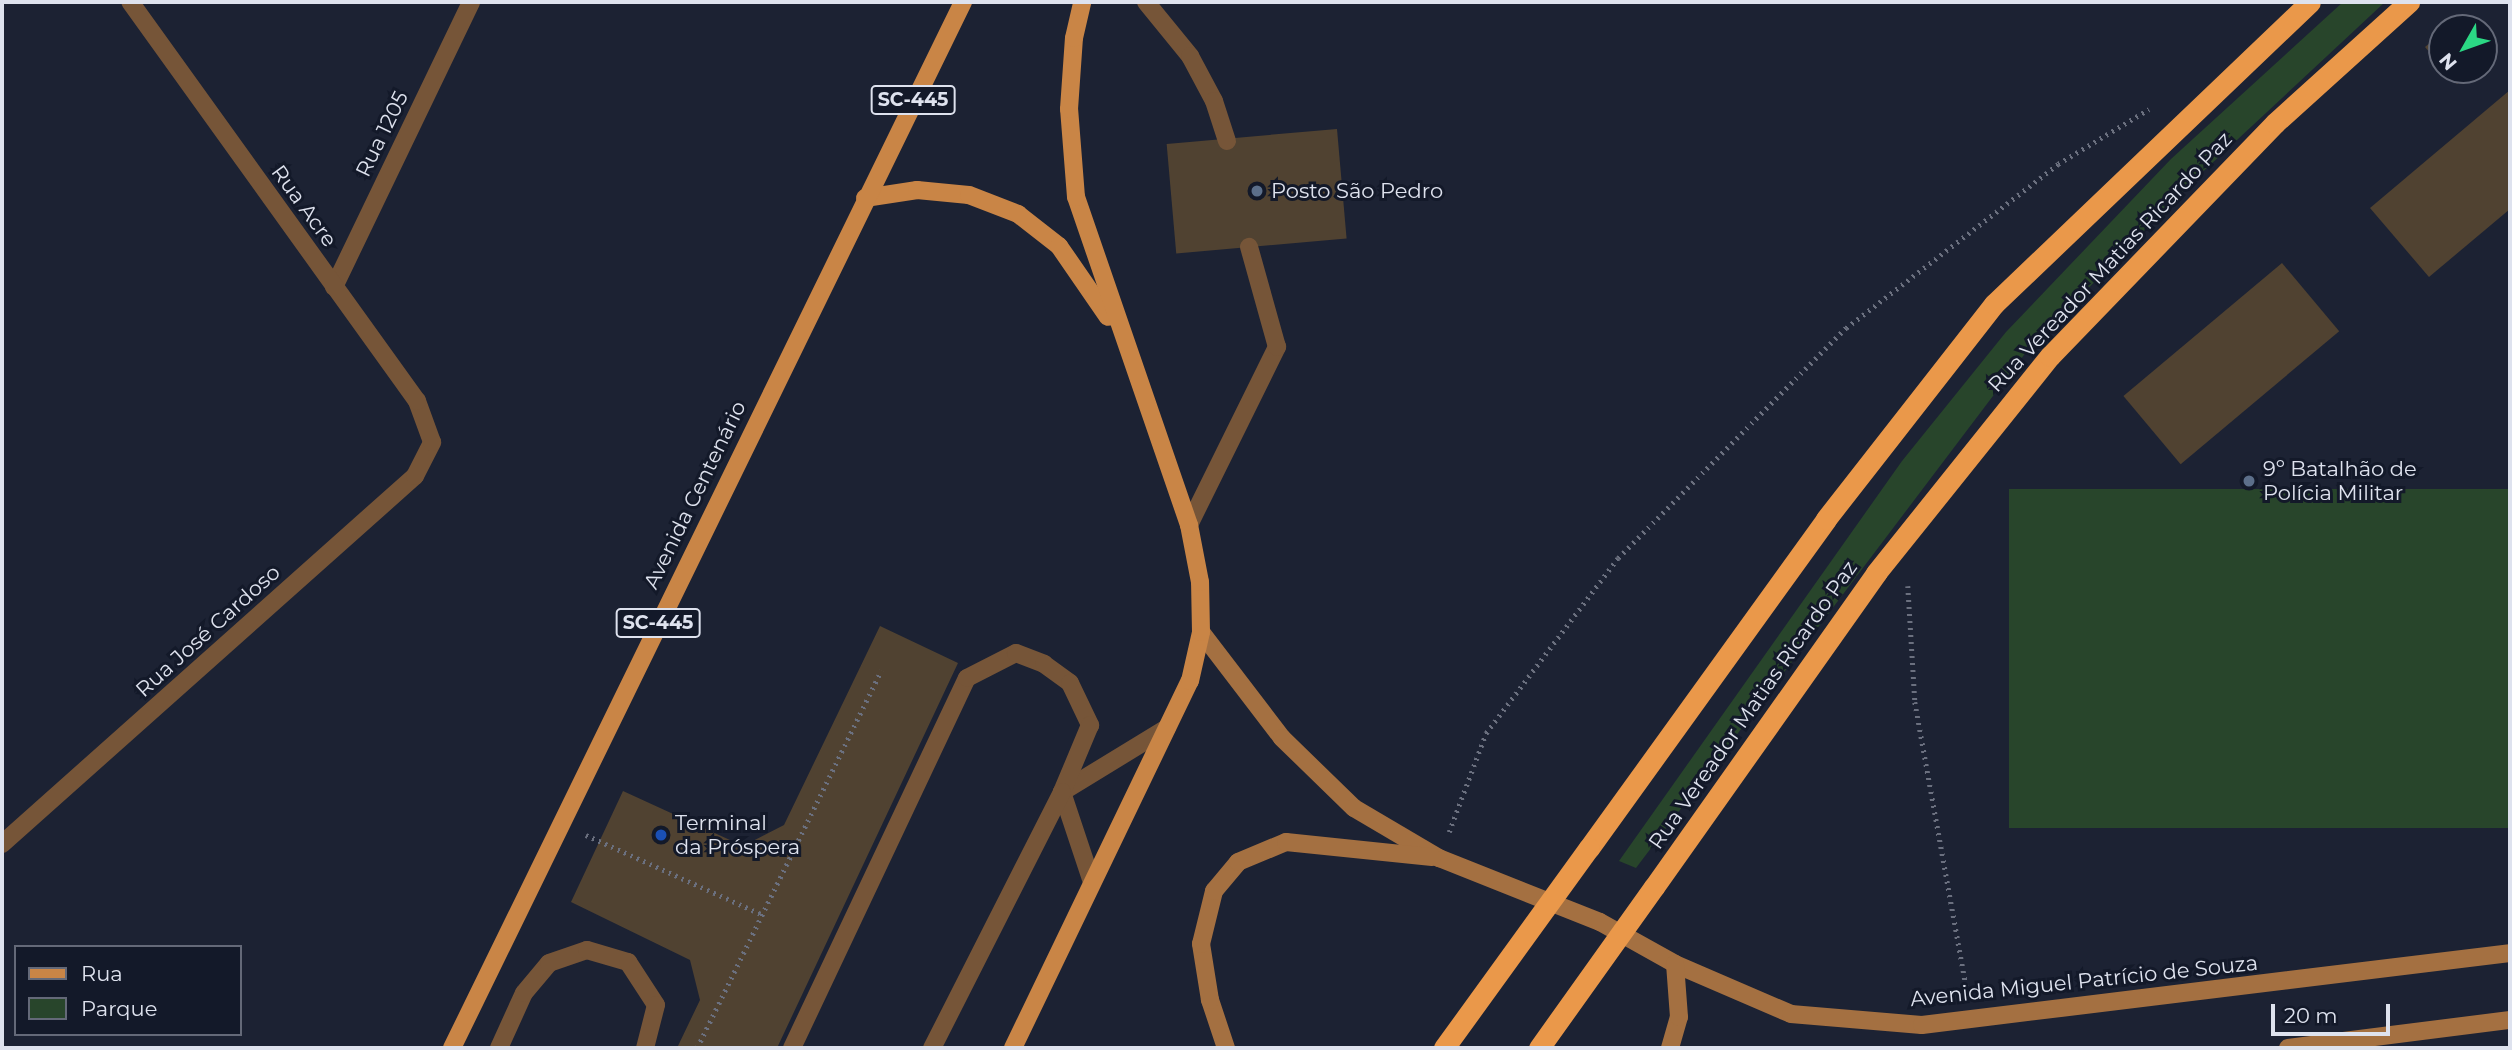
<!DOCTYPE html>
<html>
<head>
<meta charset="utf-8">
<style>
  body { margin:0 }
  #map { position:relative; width:2512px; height:1050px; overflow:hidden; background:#1c2233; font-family:Montserrat,sans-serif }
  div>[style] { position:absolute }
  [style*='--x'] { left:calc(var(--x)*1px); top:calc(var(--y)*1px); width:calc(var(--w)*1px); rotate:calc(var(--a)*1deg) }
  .green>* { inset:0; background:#28452b; transform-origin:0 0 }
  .building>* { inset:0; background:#504231; transform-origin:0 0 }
  .path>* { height:4.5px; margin-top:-2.25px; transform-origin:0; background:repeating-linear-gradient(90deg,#6b707f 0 2px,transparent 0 7px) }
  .lane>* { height:18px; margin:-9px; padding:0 9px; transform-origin:9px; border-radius:9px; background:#765538 }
  .street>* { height:18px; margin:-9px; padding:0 9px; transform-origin:9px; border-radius:9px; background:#765538 }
  .secondary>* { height:18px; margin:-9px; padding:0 9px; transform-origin:9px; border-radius:9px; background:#a47041 }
  .primary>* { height:18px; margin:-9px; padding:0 9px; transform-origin:9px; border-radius:9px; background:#c98546 }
  .highway>* { height:21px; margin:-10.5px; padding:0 10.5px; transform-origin:10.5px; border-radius:10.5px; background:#ea984a }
  .highway-bridge>* { height:21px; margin:-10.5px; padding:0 10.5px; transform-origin:10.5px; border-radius:10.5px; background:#ea984a }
  .dots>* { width:19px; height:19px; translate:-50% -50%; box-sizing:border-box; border:4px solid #131929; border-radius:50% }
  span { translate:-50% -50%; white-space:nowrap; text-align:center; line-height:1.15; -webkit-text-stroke:6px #131929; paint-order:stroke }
  .shield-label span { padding:2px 5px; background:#131929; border:2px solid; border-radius:5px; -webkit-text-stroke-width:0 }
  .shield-label { font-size:19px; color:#dee2ee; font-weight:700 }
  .street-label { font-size:21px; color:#dee2ee }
  .poi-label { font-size:21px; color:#dee2ee }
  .left { translate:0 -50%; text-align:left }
  .frame { position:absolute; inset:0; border:4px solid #dee2ee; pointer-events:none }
  .legend { position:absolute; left:14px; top:945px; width:228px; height:91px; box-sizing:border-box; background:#131929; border:2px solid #646978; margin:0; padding:9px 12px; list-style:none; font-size:21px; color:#dee2ee }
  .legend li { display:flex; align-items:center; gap:14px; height:35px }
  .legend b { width:35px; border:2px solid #646978 }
  .north { position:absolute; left:2428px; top:14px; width:70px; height:70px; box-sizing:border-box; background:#131929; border:2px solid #646978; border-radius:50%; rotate:230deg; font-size:19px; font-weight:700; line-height:28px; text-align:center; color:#dee2ee }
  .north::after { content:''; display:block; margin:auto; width:24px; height:32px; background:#2bd884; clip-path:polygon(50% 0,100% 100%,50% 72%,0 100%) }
  .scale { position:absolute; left:2271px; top:1004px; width:119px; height:32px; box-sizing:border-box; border:4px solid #dee2ee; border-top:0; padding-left:9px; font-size:21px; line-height:24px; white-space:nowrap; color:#dee2ee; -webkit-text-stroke:5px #131929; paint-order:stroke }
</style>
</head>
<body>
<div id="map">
  <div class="green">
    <div style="clip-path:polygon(2343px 2px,2385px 2px,2194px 180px,2027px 351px,1636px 868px,1619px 861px,1902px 461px,2006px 332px,2171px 159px)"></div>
    <div style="left:2510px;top:489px;width:339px;height:501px;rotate:90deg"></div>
  </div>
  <div class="building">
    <div style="clip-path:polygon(2461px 16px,2472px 28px,2448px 28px)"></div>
    <div style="clip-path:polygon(2442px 33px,2442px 67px,2425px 47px)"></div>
    <div style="clip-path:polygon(2484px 42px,2493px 53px,2484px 61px)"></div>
    <div style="clip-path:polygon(2445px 70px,2474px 70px,2457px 84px)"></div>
    <div style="clip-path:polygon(2510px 90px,2510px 209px,2429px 277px,2370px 208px)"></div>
    <div style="left:1337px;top:129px;width:110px;height:171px;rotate:85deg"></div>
    <div style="left:2282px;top:263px;width:89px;height:207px;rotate:50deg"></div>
    <div style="clip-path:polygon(880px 626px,958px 663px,777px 1048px,677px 1048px,700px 1000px,690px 960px,571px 902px,623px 791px,743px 846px,784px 825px)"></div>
  </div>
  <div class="path">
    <div style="--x:1908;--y:586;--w:116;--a:86.5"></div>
    <div style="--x:1915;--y:702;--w:295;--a:79.8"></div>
    <div style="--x:1449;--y:832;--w:106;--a:-69.5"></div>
    <div style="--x:1486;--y:733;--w:219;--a:-53"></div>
    <div style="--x:1618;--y:558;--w:324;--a:-45.3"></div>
    <div style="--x:1846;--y:328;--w:268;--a:-37.7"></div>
    <div style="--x:2058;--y:164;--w:106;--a:-31.1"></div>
    <div style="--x:586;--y:835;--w:194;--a:24.3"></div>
    <div style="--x:697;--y:1048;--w:420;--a:-64"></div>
  </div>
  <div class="lane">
    <div style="--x:1146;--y:2;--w:70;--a:50.8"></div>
    <div style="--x:1190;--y:56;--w:51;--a:61.9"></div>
    <div style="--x:1214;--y:101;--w:42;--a:72"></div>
    <div style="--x:1189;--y:525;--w:199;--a:-63.7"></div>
    <div style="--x:1277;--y:347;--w:104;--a:-105.6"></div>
    <div style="--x:1062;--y:792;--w:123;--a:-31.4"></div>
    <div style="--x:1062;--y:792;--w:95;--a:71.6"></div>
    <div style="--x:499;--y:1048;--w:60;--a:-65.6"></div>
    <div style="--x:524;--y:993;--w:39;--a:-50"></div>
    <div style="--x:549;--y:963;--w:40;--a:-18.9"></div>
    <div style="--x:587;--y:950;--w:43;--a:16.3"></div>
    <div style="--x:628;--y:962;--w:51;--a:56.9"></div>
    <div style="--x:656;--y:1005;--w:44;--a:104.3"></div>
    <div style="--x:792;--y:1048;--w:409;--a:-64.7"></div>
    <div style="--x:967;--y:678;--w:55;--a:-27"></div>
    <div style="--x:1016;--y:653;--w:30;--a:21"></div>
    <div style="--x:1044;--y:664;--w:32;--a:36"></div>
    <div style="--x:1070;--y:683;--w:47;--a:64.5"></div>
    <div style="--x:1090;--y:725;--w:73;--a:112.7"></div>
    <div style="--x:1062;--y:792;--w:287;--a:116.9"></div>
  </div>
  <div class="street">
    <div style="--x:334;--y:287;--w:316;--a:-64.3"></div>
    <div style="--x:2;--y:844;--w:553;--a:-41.7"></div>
    <div style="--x:415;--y:476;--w:38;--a:-63"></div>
    <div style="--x:432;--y:442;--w:44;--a:-110.1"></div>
    <div style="--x:417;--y:401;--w:491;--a:-125.7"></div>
  </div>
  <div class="secondary">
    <div style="--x:1201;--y:632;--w:133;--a:52.6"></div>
    <div style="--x:1282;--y:738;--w:100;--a:44.2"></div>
    <div style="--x:1354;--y:808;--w:99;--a:30.5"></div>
    <div style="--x:1439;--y:858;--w:173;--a:21.7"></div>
    <div style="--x:1600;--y:922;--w:86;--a:29.2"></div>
    <div style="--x:1675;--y:964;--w:126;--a:23.3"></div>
    <div style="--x:1791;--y:1014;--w:131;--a:4.8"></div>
    <div style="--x:1922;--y:1025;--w:592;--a:-6.98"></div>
    <div style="--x:1226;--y:1048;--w:51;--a:-108.4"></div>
    <div style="--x:1210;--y:1000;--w:57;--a:-99.1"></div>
    <div style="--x:1201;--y:944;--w:55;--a:-76.2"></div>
    <div style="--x:1214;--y:891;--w:38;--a:-50"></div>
    <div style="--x:1238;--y:862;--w:52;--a:-22.6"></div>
    <div style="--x:1286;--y:842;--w:147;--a:5.9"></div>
    <div style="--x:1670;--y:1048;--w:32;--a:-74"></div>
    <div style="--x:1679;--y:1017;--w:53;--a:-94.3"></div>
    <div style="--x:2288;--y:1048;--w:224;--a:-7.2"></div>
  </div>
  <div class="primary">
    <div style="--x:865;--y:198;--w:53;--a:-8.7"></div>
    <div style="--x:917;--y:190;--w:52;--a:5.5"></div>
    <div style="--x:969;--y:195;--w:53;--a:21.2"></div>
    <div style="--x:1018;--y:214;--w:52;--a:38"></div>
    <div style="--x:1059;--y:246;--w:86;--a:55.4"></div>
    <div style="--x:452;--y:1048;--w:1164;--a:-63.96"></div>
    <div style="--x:1013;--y:1048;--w:407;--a:-64.3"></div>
    <div style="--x:1190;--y:681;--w:50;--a:-77.3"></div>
    <div style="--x:1201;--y:632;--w:50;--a:-91.1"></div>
    <div style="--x:1200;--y:582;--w:58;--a:-100.9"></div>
    <div style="--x:1189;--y:525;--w:347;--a:-109"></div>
    <div style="--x:1076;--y:197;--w:88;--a:-94.5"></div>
    <div style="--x:1069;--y:109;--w:71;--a:-86"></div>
    <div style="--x:1074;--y:38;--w:37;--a:-77"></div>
  </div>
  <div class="highway">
    <div style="--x:1589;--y:848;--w:405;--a:-54.2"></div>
    <div style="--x:1826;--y:519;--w:273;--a:-52"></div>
    <div style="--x:1994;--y:304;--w:437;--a:-43.7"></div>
    <div style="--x:1654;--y:887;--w:385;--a:-54.7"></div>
    <div style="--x:1876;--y:573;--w:278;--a:-51.3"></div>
    <div style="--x:2050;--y:356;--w:324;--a:-46"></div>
    <div style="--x:2275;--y:123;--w:181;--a:-42.1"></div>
  </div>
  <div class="highway-bridge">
    <div style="--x:1444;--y:1048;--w:247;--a:-54.1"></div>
    <div style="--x:1539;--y:1048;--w:198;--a:-54.5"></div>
  </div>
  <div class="dots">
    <div style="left:1257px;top:191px;background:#5c6f8a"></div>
    <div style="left:2249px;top:481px;background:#5c6f8a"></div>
    <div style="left:661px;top:835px;background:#1a4fb4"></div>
  </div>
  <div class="shield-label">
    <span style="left:913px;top:100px">SC-445</span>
    <span style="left:658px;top:623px">SC-445</span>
  </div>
  <div class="street-label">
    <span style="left:382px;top:134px;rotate:-64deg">Rua 1205</span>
    <span style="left:304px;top:206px;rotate:54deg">Rua Acre</span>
    <span style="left:2110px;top:262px;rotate:-47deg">Rua Vereador Matias Ricardo Paz</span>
    <span style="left:695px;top:495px;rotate:-64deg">Avenida Centenário</span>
    <span style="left:208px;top:631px;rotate:-42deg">Rua José Cardoso</span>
    <span style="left:1753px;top:705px;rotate:-55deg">Rua Vereador Matias Ricardo Paz</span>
    <span style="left:2084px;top:981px;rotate:-6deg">Avenida Miguel Patrício de Souza</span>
  </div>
  <div class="poi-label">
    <span class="left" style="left:1271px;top:191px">Posto São Pedro</span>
    <span class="left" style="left:2263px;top:481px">9º Batalhão de<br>Polícia Militar</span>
    <span class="left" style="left:675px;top:835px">Terminal<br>da Próspera</span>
  </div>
  <div class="frame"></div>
  <ul class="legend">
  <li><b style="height:9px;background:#c98546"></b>Rua</li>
  <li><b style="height:19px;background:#28452b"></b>Parque</li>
  </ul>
  <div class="north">N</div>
  <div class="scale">20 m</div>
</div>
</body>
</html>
